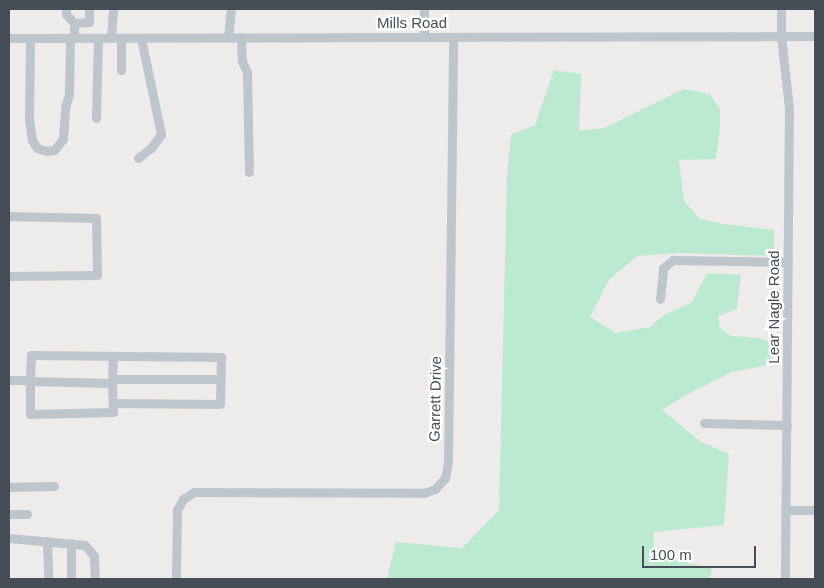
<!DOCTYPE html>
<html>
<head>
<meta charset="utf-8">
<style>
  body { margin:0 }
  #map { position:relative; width:824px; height:588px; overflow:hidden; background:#eeebeb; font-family:Helvetica,sans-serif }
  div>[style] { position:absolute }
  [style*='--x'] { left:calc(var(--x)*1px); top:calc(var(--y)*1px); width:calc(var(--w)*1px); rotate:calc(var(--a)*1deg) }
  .green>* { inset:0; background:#bcead0 }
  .minor>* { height:9px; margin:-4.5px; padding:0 4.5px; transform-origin:4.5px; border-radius:4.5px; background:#bdc5cd }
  span { translate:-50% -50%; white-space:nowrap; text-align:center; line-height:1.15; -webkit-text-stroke:5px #fff; paint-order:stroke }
  .street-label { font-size:15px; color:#454e57 }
  .frame { position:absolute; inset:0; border:10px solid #454e57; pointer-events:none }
  .scale { position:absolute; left:642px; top:546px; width:114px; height:22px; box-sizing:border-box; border:2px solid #454e57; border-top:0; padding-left:6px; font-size:15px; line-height:18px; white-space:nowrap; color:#454e57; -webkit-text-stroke:4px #fff; paint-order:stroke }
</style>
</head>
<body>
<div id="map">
  <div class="green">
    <div style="clip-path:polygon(554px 70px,581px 74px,579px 131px,604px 128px,684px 89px,710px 94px,720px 109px,720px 127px,716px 159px,679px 160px,684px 201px,700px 219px,724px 224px,774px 230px,774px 256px,679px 253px,637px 256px,609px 280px,590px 317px,616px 333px,650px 327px,664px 315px,691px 303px,707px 273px,741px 275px,737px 309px,718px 316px,720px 328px,731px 336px,760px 338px,772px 342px,773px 364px,732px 372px,686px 395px,662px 410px,701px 442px,729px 454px,724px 525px,654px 532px,653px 556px,712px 568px,710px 579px,387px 579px,396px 542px,462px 548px,499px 510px,507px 174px,511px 135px,535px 125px)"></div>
  </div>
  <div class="minor">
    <div style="--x:66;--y:9;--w:5;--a:90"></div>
    <div style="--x:66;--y:14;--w:12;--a:48"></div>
    <div style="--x:74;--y:23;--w:15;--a:90"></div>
    <div style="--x:424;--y:9;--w:28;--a:90"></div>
    <div style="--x:781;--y:9;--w:27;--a:90"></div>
    <div style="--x:781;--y:36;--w:72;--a:83.7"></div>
    <div style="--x:789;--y:108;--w:471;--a:90.5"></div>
    <div style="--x:74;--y:23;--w:15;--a:-4"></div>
    <div style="--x:89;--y:22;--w:13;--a:-90"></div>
    <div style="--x:228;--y:37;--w:28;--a:-84"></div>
    <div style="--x:241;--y:37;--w:24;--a:88"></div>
    <div style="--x:242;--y:61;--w:12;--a:66"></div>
    <div style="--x:247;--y:72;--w:100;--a:88.9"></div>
    <div style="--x:9;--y:38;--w:806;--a:-0.14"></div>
    <div style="--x:30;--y:38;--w:81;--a:90.7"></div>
    <div style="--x:29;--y:119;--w:21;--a:82"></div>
    <div style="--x:32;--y:140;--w:9;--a:58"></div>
    <div style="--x:37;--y:148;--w:9;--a:18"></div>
    <div style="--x:46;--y:151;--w:8;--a:-7"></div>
    <div style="--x:54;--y:150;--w:14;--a:-51"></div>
    <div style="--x:63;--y:139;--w:31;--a:-86"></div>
    <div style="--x:65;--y:108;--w:15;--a:-74"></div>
    <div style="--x:69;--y:94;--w:56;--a:-89"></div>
    <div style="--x:111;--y:38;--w:29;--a:-86"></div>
    <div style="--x:121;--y:38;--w:32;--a:90"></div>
    <div style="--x:96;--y:118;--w:80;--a:-88.6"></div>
    <div style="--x:138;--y:158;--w:16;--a:-38"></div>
    <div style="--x:151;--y:148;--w:17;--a:-54"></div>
    <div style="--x:161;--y:134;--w:98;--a:-101.8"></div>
    <div style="--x:9;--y:216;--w:87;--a:1.3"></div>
    <div style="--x:96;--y:218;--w:57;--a:89"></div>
    <div style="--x:97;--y:275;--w:88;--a:179.3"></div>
    <div style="--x:660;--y:299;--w:31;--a:-84"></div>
    <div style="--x:663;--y:268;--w:13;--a:-39"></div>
    <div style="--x:673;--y:260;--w:115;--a:1"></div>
    <div style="--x:113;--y:379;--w:107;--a:0"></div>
    <div style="--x:9;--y:380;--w:14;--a:0"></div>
    <div style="--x:23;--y:380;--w:7;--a:8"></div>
    <div style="--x:30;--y:381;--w:82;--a:1.4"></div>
    <div style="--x:112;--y:383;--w:29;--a:88"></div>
    <div style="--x:113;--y:412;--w:83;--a:178.6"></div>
    <div style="--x:30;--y:414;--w:33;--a:-90"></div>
    <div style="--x:30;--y:381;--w:26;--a:-88"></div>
    <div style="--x:31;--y:355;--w:190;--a:0.6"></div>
    <div style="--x:221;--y:357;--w:47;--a:91.2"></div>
    <div style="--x:220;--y:404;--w:107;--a:-179.5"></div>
    <div style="--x:112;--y:383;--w:27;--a:-88"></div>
    <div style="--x:704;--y:423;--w:83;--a:1.4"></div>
    <div style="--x:9;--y:487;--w:45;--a:-1.3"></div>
    <div style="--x:786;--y:510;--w:29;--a:0"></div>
    <div style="--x:9;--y:514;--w:18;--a:0"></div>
    <div style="--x:9;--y:538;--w:76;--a:5.3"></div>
    <div style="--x:85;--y:545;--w:14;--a:51"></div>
    <div style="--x:94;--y:556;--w:23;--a:88"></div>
    <div style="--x:47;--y:541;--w:38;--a:88"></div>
    <div style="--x:71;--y:579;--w:36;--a:-90"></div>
    <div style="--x:176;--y:579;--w:69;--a:-89.2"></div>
    <div style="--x:177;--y:510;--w:13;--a:-61"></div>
    <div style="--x:183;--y:499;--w:13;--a:-32"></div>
    <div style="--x:194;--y:492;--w:230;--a:0.2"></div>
    <div style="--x:424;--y:493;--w:12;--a:-20"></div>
    <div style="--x:435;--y:489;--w:15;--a:-48"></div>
    <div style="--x:445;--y:478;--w:15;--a:-79"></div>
    <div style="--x:448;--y:463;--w:426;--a:-89.3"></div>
  </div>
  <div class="street-label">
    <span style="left:412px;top:23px">Mills Road</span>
    <span style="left:774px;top:307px;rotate:-90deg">Lear Nagle Road</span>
    <span style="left:435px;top:399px;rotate:-89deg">Garrett Drive</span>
  </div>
  <div class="frame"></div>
  <div class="scale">100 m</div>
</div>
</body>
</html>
